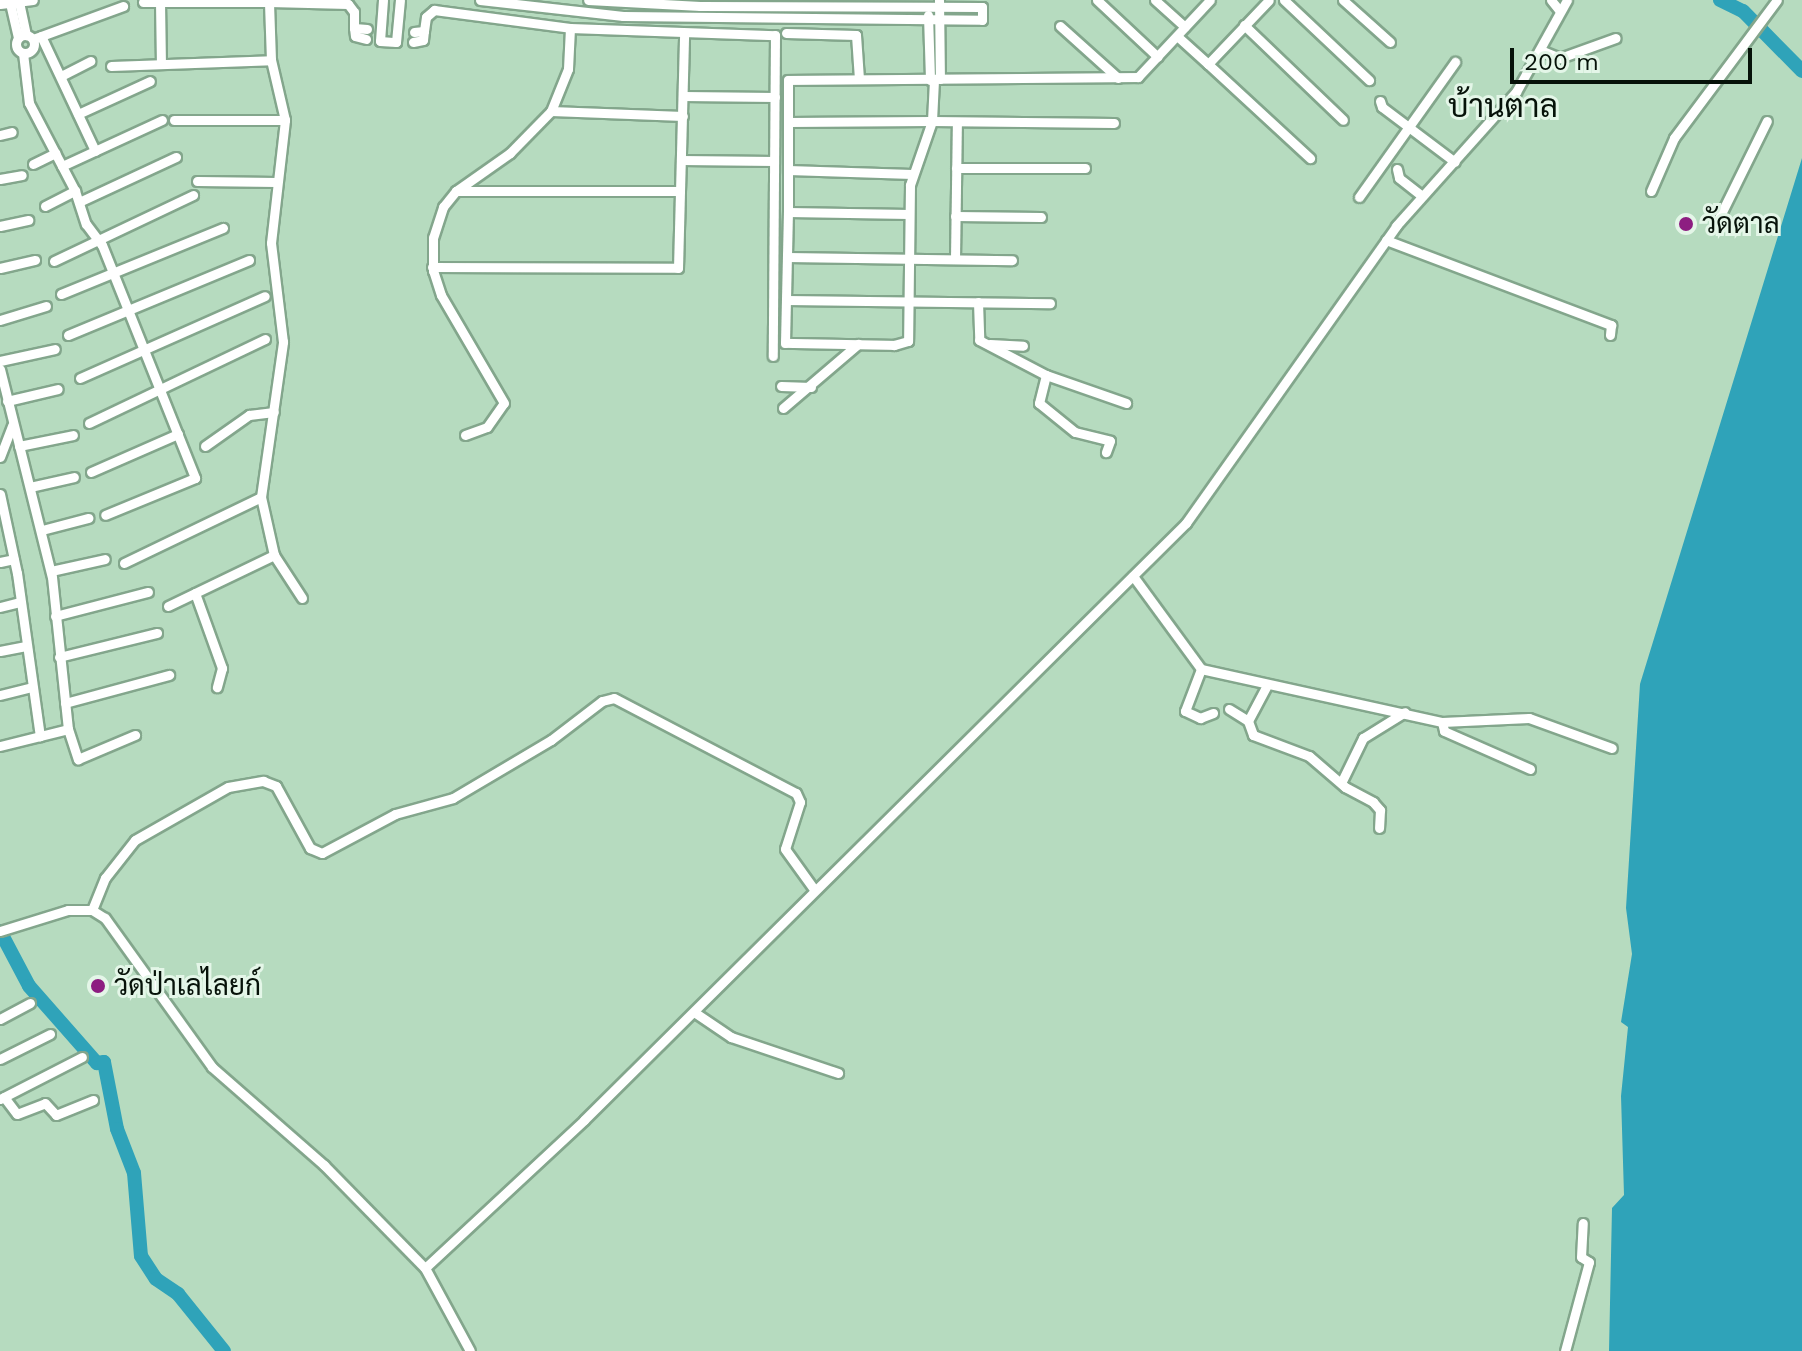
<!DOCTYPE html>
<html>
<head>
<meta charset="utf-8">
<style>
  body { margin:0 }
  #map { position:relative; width:1802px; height:1351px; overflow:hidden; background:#b6dbbf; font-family:"Work Sans",Sarabun,sans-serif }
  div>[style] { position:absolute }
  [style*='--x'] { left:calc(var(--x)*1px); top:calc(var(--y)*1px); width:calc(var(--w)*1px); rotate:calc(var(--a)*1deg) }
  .water>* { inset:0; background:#2fa3b9 }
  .river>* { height:14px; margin:-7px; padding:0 7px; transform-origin:7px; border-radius:7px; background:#2fa3b9 }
  .roads { filter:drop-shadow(2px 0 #83a68c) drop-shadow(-2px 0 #83a68c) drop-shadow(0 2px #83a68c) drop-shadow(0 -2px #83a68c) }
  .minor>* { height:9px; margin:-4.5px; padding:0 4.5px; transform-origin:4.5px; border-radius:4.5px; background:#fff }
  .minor>.ring { margin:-4.5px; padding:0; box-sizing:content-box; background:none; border:9px solid #fff; border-radius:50% }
  .dots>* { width:22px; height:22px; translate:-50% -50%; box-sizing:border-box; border:4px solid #e4f6e8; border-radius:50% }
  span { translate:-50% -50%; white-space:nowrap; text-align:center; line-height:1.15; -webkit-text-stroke:6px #e4f6e8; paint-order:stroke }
  .poi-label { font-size:28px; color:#061209 }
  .left { translate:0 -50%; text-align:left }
  .quarter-label { font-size:32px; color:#061209 }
  .scale { position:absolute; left:1510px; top:48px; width:242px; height:36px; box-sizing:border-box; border:4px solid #061209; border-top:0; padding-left:10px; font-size:24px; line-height:28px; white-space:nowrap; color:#061209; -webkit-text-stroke:6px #e4f6e8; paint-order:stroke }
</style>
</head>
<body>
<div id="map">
  <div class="water">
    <div style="clip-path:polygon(1802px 158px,1802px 1351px,1609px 1351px,1612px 1208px,1624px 1195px,1621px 1096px,1628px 1027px,1621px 1022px,1632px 954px,1626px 908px,1640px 684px)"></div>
  </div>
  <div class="river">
    <div style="--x:1720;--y:0;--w:25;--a:26"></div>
    <div style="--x:1743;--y:11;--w:84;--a:45.5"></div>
    <div style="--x:0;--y:931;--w:62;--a:62.2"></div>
    <div style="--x:29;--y:986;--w:103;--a:48.6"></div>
    <div style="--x:97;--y:1063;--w:7;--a:-8"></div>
    <div style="--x:104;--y:1062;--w:68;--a:79"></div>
    <div style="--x:117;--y:1129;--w:47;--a:68.9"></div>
    <div style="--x:134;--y:1173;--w:83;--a:85.2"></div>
    <div style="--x:141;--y:1256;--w:27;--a:57"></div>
    <div style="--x:156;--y:1279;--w:27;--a:34"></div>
    <div style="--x:178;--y:1294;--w:73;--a:51.1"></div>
  </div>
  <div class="roads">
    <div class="minor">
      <div style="--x:383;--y:0;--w:41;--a:94.2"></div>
      <div style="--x:380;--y:41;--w:16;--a:4"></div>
      <div style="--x:396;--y:42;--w:42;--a:-84.6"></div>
      <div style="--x:480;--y:0;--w:144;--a:6.4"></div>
      <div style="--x:623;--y:16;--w:359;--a:0.6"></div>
      <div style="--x:982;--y:20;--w:13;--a:-90"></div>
      <div style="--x:982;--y:7;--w:282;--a:-179.8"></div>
      <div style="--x:700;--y:6;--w:112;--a:-176.9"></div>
      <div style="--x:939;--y:0;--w:79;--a:89.3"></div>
      <div style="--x:1097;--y:0;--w:83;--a:43.1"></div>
      <div style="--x:1155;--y:0;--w:40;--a:42"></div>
      <div style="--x:1284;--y:0;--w:117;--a:43.3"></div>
      <div style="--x:1343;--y:0;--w:63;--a:41.8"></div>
      <div style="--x:1551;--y:0;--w:14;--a:51"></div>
      <div style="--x:19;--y:2;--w:34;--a:78"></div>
      <div style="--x:143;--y:2;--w:126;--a:0"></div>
      <div style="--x:160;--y:2;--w:62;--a:89.1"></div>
      <div style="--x:10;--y:3;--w:36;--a:77"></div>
      <div style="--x:0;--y:4;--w:33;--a:-7"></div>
      <div style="--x:928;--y:15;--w:65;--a:88.2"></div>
      <div style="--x:1244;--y:25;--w:137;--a:43.8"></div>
      <div style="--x:1060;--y:26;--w:78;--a:41.9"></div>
      <div style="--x:570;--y:28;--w:41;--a:92.8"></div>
      <div style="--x:568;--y:69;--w:45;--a:112"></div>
      <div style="--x:551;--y:111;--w:132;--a:2.2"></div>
      <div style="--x:424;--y:31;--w:14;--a:-82"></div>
      <div style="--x:426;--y:17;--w:11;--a:-41"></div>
      <div style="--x:434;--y:10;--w:137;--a:7.5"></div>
      <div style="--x:570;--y:28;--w:205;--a:2"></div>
      <div style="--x:775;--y:35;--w:321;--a:90.4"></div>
      <div style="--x:786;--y:33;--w:70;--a:1.6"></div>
      <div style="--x:856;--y:35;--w:44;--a:86.1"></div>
      <div class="ring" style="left:16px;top:35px;width:9px;height:9px"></div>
      <div style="--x:41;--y:36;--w:127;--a:64.8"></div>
      <div style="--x:1177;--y:36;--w:42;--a:42.1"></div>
      <div style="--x:1208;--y:64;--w:88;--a:-46.4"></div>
      <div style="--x:33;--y:39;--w:96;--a:-20.1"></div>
      <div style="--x:366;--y:39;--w:11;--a:-165"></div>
      <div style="--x:355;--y:36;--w:8;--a:-97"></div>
      <div style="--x:354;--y:28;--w:13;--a:4"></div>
      <div style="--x:413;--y:42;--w:10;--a:-11"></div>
      <div style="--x:423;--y:40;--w:9;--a:-84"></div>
      <div style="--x:424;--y:31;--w:10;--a:174"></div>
      <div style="--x:1540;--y:50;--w:22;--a:22"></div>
      <div style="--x:1560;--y:58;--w:59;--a:-19.7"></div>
      <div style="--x:23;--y:53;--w:50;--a:83.2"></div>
      <div style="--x:29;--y:103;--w:99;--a:62.4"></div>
      <div style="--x:75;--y:191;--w:35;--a:72"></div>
      <div style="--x:86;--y:224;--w:26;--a:53"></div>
      <div style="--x:102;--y:245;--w:251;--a:68.2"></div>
      <div style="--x:195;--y:478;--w:97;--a:157.7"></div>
      <div style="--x:1208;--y:64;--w:139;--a:42.7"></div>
      <div style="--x:111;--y:66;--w:160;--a:-2.1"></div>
      <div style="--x:61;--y:76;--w:33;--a:-27"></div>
      <div style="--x:934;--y:80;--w:41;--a:92.8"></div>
      <div style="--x:932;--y:121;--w:182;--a:0.6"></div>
      <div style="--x:683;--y:96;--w:92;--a:0.6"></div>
      <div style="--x:1380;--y:101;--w:6;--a:72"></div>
      <div style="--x:1382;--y:107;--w:91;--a:37"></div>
      <div style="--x:78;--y:114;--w:79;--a:-24.6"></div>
      <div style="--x:174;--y:120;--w:111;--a:0"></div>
      <div style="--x:788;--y:122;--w:144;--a:-0.4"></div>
      <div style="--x:932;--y:121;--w:68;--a:109"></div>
      <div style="--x:910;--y:185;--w:156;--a:90.7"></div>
      <div style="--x:908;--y:341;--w:15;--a:164"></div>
      <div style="--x:894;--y:345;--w:109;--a:-178.9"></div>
      <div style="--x:785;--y:343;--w:131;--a:-88.7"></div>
      <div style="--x:0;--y:135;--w:12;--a:-14"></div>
      <div style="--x:681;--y:160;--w:93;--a:0.6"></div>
      <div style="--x:33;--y:164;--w:25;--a:-26"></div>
      <div style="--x:62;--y:166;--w:110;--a:-24.7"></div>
      <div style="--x:956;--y:168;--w:129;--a:0"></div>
      <div style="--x:1397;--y:169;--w:9;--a:77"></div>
      <div style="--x:1399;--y:178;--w:29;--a:38"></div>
      <div style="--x:788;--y:170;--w:124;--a:1.8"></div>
      <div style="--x:0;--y:179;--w:22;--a:-10"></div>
      <div style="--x:197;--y:181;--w:79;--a:0.7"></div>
      <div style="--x:456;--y:191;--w:224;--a:0"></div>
      <div style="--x:1651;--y:191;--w:58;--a:-66.5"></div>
      <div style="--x:1674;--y:138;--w:172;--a:-53.3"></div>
      <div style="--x:1359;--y:197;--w:166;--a:-54.6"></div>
      <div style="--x:79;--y:202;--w:107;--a:-24.9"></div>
      <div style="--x:45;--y:206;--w:34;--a:-27"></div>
      <div style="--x:909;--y:214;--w:121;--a:-179.1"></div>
      <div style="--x:788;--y:212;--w:132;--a:-90"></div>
      <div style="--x:788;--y:80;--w:350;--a:-0.5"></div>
      <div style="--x:1138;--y:77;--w:105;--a:-46.9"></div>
      <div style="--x:955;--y:216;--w:86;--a:0.7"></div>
      <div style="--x:0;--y:226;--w:29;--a:-12"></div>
      <div style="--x:1715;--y:226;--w:117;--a:-63.7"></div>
      <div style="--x:1386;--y:240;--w:241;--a:20.7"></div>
      <div style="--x:1611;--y:325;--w:10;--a:96"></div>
      <div style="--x:787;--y:257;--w:225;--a:0.8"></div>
      <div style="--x:955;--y:259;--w:137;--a:-89.2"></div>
      <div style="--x:54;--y:261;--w:154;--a:-25.4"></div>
      <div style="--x:432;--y:267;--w:246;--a:0.2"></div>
      <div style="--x:678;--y:268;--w:234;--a:-88.5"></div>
      <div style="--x:0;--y:268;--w:36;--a:-13"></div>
      <div style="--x:61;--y:294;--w:175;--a:-22.2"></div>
      <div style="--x:786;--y:300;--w:264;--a:0.7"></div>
      <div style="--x:978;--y:302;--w:38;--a:88"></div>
      <div style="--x:979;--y:340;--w:76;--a:27.6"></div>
      <div style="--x:1046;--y:375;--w:85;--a:19.3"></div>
      <div style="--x:0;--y:320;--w:48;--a:-16.9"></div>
      <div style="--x:68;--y:335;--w:196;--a:-22.5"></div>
      <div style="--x:990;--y:344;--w:33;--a:3"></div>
      <div style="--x:0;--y:361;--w:56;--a:-12.3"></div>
      <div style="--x:0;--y:369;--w:214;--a:76"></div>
      <div style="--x:52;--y:577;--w:153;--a:84"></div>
      <div style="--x:68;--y:729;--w:32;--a:72"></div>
      <div style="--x:78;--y:759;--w:62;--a:-22.8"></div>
      <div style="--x:1046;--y:375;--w:29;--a:104"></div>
      <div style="--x:1039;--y:403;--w:46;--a:38.9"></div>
      <div style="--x:1075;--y:432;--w:36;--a:14"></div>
      <div style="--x:1110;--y:441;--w:12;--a:110"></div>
      <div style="--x:80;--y:378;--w:202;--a:-23.9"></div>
      <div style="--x:781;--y:386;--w:30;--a:2"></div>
      <div style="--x:7;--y:401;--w:52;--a:-13.2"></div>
      <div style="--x:783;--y:408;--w:99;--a:-40.5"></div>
      <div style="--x:89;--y:423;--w:195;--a:-25.5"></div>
      <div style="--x:465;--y:435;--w:23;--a:-20"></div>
      <div style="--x:487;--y:427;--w:29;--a:-55"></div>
      <div style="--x:504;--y:403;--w:125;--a:-120.3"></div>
      <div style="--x:441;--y:295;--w:25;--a:-108"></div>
      <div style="--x:433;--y:271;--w:33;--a:-90"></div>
      <div style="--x:433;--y:238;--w:33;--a:-72"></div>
      <div style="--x:443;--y:207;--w:21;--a:-51"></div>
      <div style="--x:456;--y:191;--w:66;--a:-35.1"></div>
      <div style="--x:510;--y:153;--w:59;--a:-45.7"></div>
      <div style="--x:19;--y:446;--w:55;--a:-11.5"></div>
      <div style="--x:205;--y:446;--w:54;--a:-35.2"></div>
      <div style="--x:249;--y:415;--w:25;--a:-7"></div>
      <div style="--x:0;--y:457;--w:34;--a:-69"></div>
      <div style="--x:91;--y:472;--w:95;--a:-23.6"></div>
      <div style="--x:30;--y:487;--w:45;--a:-12.8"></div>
      <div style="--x:0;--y:494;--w:81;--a:77.9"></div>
      <div style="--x:17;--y:573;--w:165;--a:82"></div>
      <div style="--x:42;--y:530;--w:48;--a:-14.6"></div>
      <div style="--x:0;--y:562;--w:14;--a:-12"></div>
      <div style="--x:124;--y:563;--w:152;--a:-25.7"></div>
      <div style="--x:51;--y:571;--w:55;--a:-12.5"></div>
      <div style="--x:1133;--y:576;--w:115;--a:53.8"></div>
      <div style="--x:1201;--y:669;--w:247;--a:12.4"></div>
      <div style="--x:1442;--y:722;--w:87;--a:-2.6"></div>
      <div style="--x:1529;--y:718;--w:88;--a:19.9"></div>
      <div style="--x:195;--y:593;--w:80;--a:70.2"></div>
      <div style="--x:222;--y:668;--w:20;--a:105"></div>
      <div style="--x:302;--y:598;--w:51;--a:-123.1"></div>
      <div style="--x:274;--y:555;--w:59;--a:-102.6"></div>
      <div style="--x:261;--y:497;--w:157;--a:-81.9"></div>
      <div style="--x:283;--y:342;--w:100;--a:-96.9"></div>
      <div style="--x:271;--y:243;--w:124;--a:-83.5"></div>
      <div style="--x:285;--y:120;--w:62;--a:-103.1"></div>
      <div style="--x:271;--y:60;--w:58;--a:-92"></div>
      <div style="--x:269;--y:2;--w:79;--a:1.5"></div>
      <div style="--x:348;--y:4;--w:10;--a:53"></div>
      <div style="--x:354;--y:12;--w:16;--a:90"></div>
      <div style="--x:168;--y:606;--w:118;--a:-25.7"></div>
      <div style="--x:0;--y:607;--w:21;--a:-14"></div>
      <div style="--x:55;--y:616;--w:96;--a:-14.5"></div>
      <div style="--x:0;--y:651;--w:25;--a:-11"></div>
      <div style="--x:59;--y:657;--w:101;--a:-13.8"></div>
      <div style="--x:1201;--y:669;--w:45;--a:110.9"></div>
      <div style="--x:1185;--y:711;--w:17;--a:25"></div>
      <div style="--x:1200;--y:718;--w:14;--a:-21"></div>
      <div style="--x:0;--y:695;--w:32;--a:-14"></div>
      <div style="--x:65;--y:703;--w:108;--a:-15.1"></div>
      <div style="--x:1229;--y:709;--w:22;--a:32"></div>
      <div style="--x:1248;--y:721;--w:38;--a:-62"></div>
      <div style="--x:1248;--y:721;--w:15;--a:70"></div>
      <div style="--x:1253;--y:735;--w:60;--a:20.6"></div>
      <div style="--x:1309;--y:756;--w:48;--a:40.7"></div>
      <div style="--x:1345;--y:787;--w:32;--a:28"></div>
      <div style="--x:1373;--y:802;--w:11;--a:49"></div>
      <div style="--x:1380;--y:810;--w:18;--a:93"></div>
      <div style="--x:1442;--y:722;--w:9;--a:77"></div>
      <div style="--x:1444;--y:731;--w:94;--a:23.8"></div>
      <div style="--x:0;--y:746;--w:70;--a:-14"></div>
      <div style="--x:1342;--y:781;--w:48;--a:-64"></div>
      <div style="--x:1363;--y:738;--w:49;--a:-31.8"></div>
      <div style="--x:92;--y:910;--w:35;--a:-68"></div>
      <div style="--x:105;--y:878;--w:48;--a:-51.7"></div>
      <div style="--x:135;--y:840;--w:107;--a:-29.7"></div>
      <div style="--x:228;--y:787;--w:36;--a:-10"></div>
      <div style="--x:263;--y:781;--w:14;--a:21"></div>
      <div style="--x:276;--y:786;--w:71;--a:61.3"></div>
      <div style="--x:310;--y:848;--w:13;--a:23"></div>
      <div style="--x:322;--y:853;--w:83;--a:-28.1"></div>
      <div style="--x:395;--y:814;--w:60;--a:-15.4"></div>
      <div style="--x:453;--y:798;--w:114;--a:-30.6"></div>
      <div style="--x:551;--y:740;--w:64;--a:-37.4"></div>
      <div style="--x:602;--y:701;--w:12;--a:-14"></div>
      <div style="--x:614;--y:698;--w:205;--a:27.6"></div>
      <div style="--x:796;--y:793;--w:10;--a:66"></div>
      <div style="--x:800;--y:802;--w:49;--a:107.7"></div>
      <div style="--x:785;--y:849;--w:48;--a:54.3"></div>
      <div style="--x:0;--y:931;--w:71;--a:-17.2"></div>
      <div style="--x:68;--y:910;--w:24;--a:0"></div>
      <div style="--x:92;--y:910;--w:15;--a:32"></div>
      <div style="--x:105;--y:918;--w:183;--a:54.3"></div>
      <div style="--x:212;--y:1067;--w:149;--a:41.2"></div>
      <div style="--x:324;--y:1165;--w:144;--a:45.6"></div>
      <div style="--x:425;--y:1268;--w:94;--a:61.5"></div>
      <div style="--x:694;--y:1012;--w:45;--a:34"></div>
      <div style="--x:731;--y:1037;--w:113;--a:18.6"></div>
      <div style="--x:0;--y:1019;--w:34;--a:-28"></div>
      <div style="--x:0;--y:1059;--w:56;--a:-26.6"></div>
      <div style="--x:4;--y:1097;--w:21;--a:53"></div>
      <div style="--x:17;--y:1114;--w:30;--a:-21"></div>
      <div style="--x:45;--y:1103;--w:16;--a:47"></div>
      <div style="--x:56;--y:1115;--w:40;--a:-22"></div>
      <div style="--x:0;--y:1099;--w:92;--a:-27.1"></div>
      <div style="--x:425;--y:1268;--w:217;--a:-42.9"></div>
      <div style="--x:584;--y:1120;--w:848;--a:-44.76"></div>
      <div style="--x:1186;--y:523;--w:364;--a:-54.7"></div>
      <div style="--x:1396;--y:226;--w:180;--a:-48.2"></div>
      <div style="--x:1516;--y:92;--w:105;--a:-61"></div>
      <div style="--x:1565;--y:1351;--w:92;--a:-74.9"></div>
      <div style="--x:1589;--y:1262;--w:9;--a:-148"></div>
      <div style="--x:1581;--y:1257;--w:34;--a:-87"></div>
    </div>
  </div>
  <div class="dots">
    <div style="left:1686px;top:224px;background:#8d1e81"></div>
    <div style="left:98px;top:986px;background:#8d1e81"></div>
  </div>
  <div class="poi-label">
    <span class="left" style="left:1702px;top:224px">วัดตาล</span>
    <span class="left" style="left:114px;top:986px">วัดป่าเลไลยก์</span>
  </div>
  <div class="quarter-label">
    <span style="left:1503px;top:106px">บ้านตาล</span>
  </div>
  <div class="scale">200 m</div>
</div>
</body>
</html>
